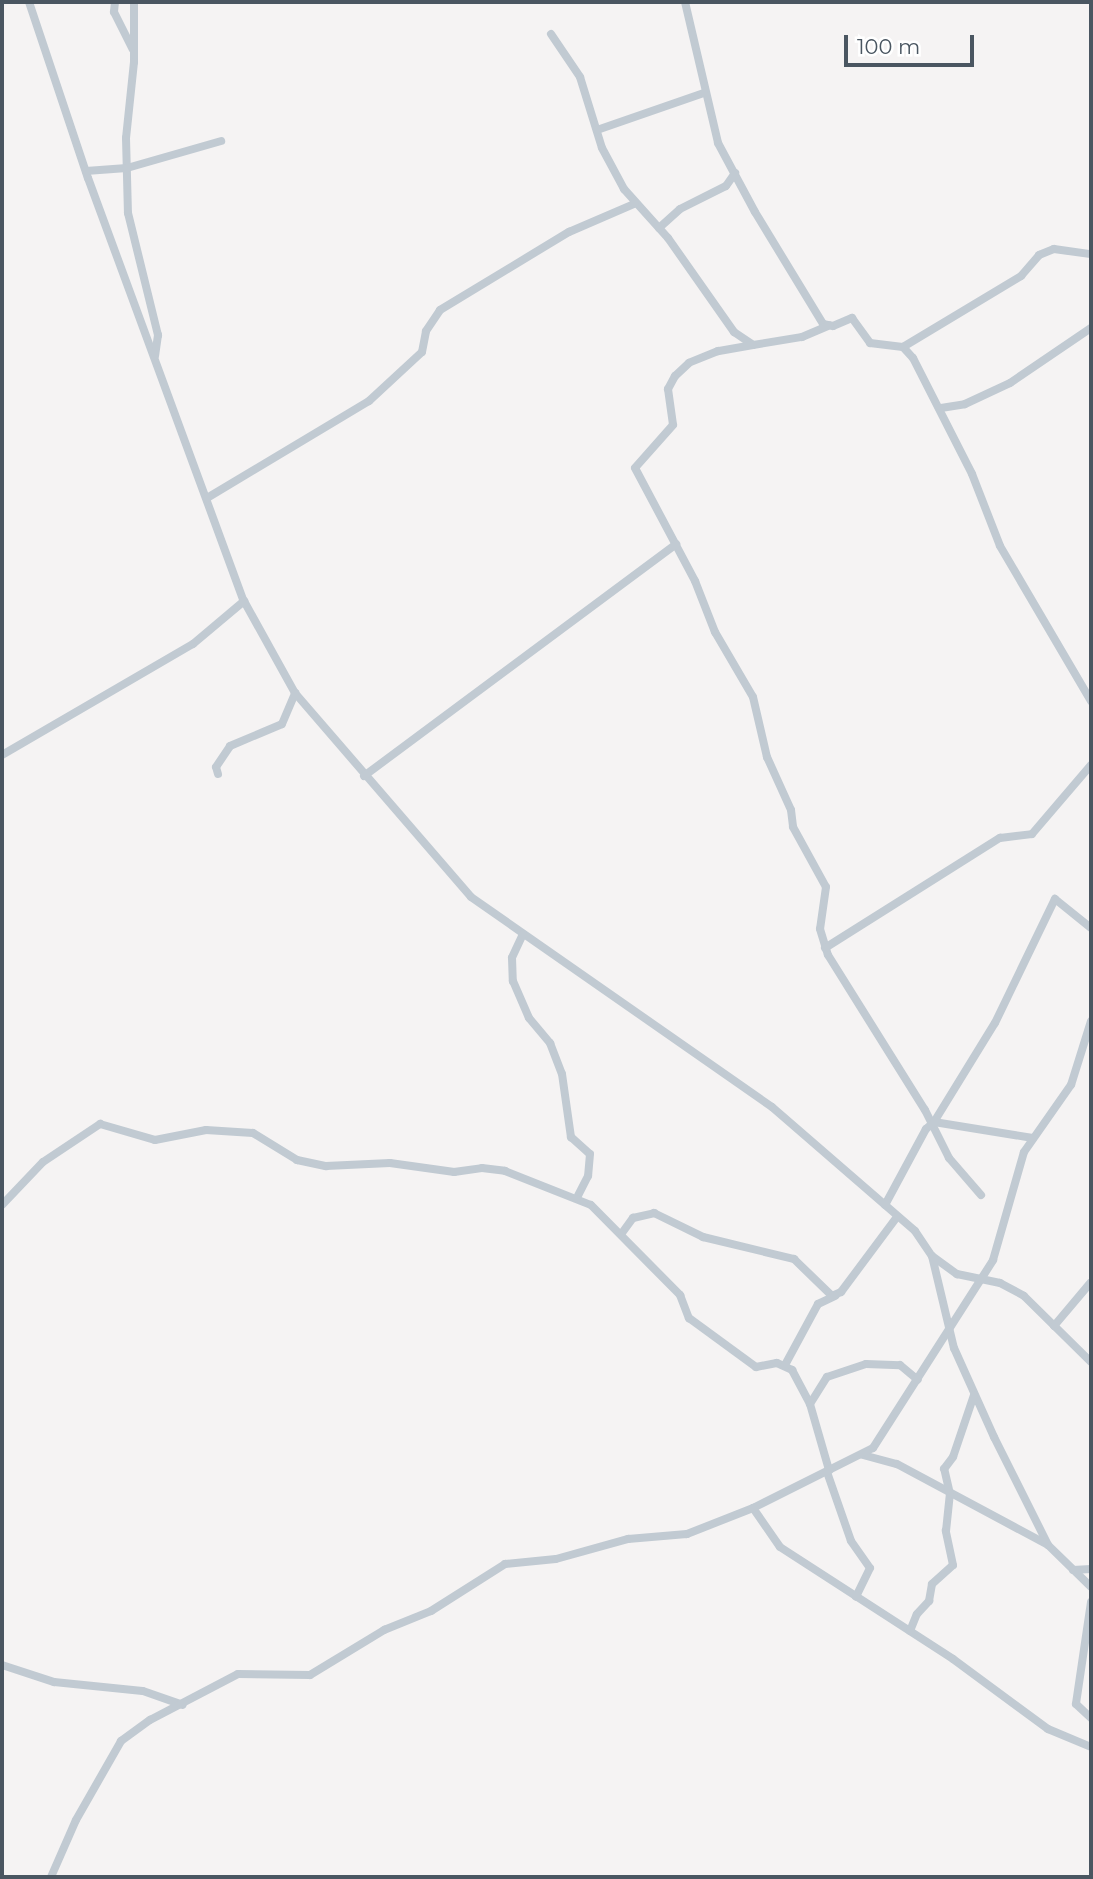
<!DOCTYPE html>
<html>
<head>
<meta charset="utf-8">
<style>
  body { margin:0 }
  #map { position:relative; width:1093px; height:1879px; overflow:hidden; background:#f5f3f3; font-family:Montserrat,sans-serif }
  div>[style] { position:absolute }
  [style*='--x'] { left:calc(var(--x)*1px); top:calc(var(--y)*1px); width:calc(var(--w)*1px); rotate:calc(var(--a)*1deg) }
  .minor>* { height:8px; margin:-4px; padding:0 4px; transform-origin:4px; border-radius:4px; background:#c1cad2 }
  span { translate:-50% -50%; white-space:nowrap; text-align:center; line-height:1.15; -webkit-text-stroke:5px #fff; paint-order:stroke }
  .frame { position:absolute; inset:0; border:4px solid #4a5661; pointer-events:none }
  .scale { position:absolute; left:844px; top:35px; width:130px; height:32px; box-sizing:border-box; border:4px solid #4a5661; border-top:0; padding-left:9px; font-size:21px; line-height:24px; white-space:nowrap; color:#4a5661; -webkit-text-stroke:5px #fff; paint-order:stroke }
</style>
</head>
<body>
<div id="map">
  <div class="minor">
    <div style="--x:29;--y:2;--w:186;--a:71.5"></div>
    <div style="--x:88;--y:178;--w:451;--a:69.8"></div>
    <div style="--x:244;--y:601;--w:105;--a:61"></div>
    <div style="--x:295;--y:693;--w:269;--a:49.2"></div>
    <div style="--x:471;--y:897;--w:367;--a:34.9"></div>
    <div style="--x:772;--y:1107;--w:189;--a:40.9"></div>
    <div style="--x:915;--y:1231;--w:30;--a:56"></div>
    <div style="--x:932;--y:1256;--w:95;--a:76.6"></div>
    <div style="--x:954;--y:1348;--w:98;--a:65.8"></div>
    <div style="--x:994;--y:1437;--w:121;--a:63.4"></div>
    <div style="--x:1048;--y:1545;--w:60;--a:44.3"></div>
    <div style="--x:115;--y:2;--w:10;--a:96"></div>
    <div style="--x:114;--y:12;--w:42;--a:63.4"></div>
    <div style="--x:134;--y:2;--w:60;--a:90"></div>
    <div style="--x:134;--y:62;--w:76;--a:96"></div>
    <div style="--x:126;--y:138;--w:75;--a:88.5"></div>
    <div style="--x:128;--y:213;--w:126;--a:76.2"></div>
    <div style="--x:158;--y:335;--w:21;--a:98"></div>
    <div style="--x:685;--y:2;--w:145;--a:76.8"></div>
    <div style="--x:718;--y:143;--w:78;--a:61.8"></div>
    <div style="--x:755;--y:212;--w:131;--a:58.7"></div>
    <div style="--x:823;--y:324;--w:10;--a:11"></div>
    <div style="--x:833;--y:326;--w:21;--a:-23"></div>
    <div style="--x:852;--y:318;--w:31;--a:54"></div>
    <div style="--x:870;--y:343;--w:33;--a:7"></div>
    <div style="--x:903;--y:347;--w:15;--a:48"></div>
    <div style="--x:913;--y:358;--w:130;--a:63"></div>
    <div style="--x:972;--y:474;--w:77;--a:68.7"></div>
    <div style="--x:1000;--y:546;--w:180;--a:59.6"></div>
    <div style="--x:551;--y:34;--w:52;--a:56"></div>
    <div style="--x:580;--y:77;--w:74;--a:72.8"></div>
    <div style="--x:602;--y:148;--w:47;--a:61.8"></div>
    <div style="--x:624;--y:189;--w:66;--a:48.1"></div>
    <div style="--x:668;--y:238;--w:115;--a:54.9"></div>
    <div style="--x:734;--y:332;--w:23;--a:34"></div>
    <div style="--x:753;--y:345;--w:50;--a:-9.3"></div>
    <div style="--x:802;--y:337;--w:30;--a:-23"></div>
    <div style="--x:597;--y:130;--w:113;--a:-19.1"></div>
    <div style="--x:86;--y:171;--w:41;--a:-4.2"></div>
    <div style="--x:127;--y:168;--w:98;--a:-16"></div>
    <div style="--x:659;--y:228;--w:28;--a:-42"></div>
    <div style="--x:680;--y:209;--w:51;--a:-26.6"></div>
    <div style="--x:726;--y:186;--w:16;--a:-55"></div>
    <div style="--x:753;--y:345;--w:36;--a:170"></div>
    <div style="--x:718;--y:351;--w:31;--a:158"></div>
    <div style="--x:689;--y:363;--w:19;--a:137"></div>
    <div style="--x:675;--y:376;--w:15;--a:118"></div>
    <div style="--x:668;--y:389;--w:36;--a:82"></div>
    <div style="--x:673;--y:425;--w:57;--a:131.5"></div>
    <div style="--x:635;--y:468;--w:128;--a:62"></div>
    <div style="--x:695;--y:581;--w:55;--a:68.6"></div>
    <div style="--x:715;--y:632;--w:75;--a:59.7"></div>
    <div style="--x:753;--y:697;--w:62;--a:76.9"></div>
    <div style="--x:767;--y:757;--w:58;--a:65.6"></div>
    <div style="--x:791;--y:810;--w:17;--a:83"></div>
    <div style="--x:793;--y:827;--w:68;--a:61.2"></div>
    <div style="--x:826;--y:887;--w:42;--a:98.1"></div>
    <div style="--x:820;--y:929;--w:27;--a:73"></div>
    <div style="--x:828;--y:955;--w:183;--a:58"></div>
    <div style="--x:925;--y:1110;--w:54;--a:63.4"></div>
    <div style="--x:949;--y:1158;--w:49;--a:49.1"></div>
    <div style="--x:903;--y:347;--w:138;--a:-31"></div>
    <div style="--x:1021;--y:276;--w:28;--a:-49"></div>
    <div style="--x:1039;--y:255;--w:16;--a:-22"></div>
    <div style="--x:1054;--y:249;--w:37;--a:8"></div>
    <div style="--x:941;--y:408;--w:24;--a:-9"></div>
    <div style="--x:965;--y:404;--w:50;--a:-25"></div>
    <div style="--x:1010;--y:383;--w:98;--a:-34.2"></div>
    <div style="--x:207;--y:498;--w:189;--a:-30.9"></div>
    <div style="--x:369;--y:401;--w:72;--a:-42.8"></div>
    <div style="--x:422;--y:352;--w:21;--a:-79"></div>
    <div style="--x:426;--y:331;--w:25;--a:-56"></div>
    <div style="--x:440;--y:310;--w:151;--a:-31.2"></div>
    <div style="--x:569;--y:232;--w:71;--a:-23.3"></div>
    <div style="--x:2;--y:755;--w:221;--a:-30.2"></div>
    <div style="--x:193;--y:644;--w:67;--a:-40.1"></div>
    <div style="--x:218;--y:774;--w:7;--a:-106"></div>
    <div style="--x:216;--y:767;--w:25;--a:-56"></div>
    <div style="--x:230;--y:746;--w:56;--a:-22.9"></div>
    <div style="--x:282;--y:724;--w:34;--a:-67"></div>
    <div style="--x:364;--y:776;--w:389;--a:-36.6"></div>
    <div style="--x:523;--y:934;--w:26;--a:115"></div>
    <div style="--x:512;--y:958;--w:23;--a:88"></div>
    <div style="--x:513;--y:981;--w:40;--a:66.6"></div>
    <div style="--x:529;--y:1018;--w:33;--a:50"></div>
    <div style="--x:550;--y:1043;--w:33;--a:69"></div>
    <div style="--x:562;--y:1074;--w:64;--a:81.9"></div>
    <div style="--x:571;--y:1137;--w:25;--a:42"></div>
    <div style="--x:590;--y:1154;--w:22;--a:95"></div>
    <div style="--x:588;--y:1176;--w:22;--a:117"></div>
    <div style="--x:825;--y:948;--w:207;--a:-32.2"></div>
    <div style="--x:1000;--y:838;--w:32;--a:-7"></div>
    <div style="--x:1032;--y:834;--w:91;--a:-49.5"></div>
    <div style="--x:934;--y:1122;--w:116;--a:-58.4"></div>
    <div style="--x:995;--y:1023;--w:138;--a:-64.2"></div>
    <div style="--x:1055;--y:899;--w:46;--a:38.9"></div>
    <div style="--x:2;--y:1205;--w:59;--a:-46.4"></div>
    <div style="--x:43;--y:1162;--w:69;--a:-33.7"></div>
    <div style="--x:100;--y:1124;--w:57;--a:16.2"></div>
    <div style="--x:155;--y:1140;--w:52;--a:-11.1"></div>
    <div style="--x:206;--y:1130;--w:47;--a:3.7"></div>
    <div style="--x:253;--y:1133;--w:52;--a:31.5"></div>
    <div style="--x:297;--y:1160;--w:30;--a:12"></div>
    <div style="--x:326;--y:1166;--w:64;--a:-2.7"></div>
    <div style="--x:390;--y:1163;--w:65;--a:8"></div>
    <div style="--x:454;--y:1172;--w:28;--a:-8"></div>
    <div style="--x:482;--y:1168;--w:23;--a:7"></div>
    <div style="--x:505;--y:1171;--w:92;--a:21.6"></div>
    <div style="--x:591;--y:1205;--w:127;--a:45.3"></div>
    <div style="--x:680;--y:1295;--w:25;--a:69"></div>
    <div style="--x:689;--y:1318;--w:83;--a:36.2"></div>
    <div style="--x:756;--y:1367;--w:21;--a:-11"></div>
    <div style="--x:777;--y:1363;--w:17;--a:25"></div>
    <div style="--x:792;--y:1370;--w:38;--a:62"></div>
    <div style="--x:810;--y:1404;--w:69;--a:73.9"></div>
    <div style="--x:885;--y:1205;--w:86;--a:-61.7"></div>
    <div style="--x:926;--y:1129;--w:11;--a:-41"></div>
    <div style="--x:934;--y:1122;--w:100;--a:9.2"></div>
    <div style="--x:622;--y:1233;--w:19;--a:-54"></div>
    <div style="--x:633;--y:1218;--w:22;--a:-13"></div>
    <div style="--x:654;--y:1213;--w:55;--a:26.1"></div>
    <div style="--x:703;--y:1237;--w:94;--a:13.6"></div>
    <div style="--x:794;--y:1259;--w:53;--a:44.2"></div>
    <div style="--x:832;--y:1296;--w:10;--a:-24"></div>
    <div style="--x:841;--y:1292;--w:94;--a:-53.3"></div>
    <div style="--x:932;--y:1256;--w:31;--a:36"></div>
    <div style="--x:957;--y:1274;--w:44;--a:11.8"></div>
    <div style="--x:1000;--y:1283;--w:27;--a:28"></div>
    <div style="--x:1024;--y:1296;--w:94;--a:44.6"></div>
    <div style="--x:1054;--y:1326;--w:57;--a:-49.9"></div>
    <div style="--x:785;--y:1365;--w:69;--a:-61.6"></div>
    <div style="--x:818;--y:1304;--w:19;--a:-25"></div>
    <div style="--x:810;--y:1404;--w:32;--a:-58"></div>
    <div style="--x:827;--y:1377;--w:41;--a:-18.4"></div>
    <div style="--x:866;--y:1364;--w:34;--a:2"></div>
    <div style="--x:900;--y:1365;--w:23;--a:40"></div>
    <div style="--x:863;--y:1455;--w:35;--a:15"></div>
    <div style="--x:897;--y:1464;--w:171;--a:28.2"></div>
    <div style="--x:827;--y:1472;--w:73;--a:70.8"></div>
    <div style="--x:851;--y:1541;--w:33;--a:55"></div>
    <div style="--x:870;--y:1568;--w:32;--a:116"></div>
    <div style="--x:753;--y:1508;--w:47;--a:55.3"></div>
    <div style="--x:780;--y:1547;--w:206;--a:32.9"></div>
    <div style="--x:953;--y:1659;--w:118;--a:36.4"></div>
    <div style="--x:1048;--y:1729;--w:47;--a:22.7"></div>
    <div style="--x:1073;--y:1570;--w:18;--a:-3"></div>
    <div style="--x:1091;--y:1602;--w:103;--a:98.4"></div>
    <div style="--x:1076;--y:1704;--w:21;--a:43"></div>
    <div style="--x:910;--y:1631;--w:18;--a:-68"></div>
    <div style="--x:917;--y:1614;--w:18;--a:-47"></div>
    <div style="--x:929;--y:1601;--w:17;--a:-80"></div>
    <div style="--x:932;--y:1584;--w:28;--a:-42"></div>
    <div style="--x:953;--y:1565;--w:35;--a:-102"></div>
    <div style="--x:946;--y:1531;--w:37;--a:-84"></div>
    <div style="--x:950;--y:1494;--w:26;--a:-103"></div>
    <div style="--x:944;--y:1469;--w:15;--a:-53"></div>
    <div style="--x:953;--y:1457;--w:65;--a:-71.3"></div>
    <div style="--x:2;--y:1665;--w:55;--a:18.1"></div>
    <div style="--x:54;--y:1682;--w:89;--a:5.8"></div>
    <div style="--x:143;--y:1691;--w:42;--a:19.3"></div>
    <div style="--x:51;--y:1877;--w:62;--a:-66.3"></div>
    <div style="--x:76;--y:1820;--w:91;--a:-60.3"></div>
    <div style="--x:121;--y:1741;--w:36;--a:-36"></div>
    <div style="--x:150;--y:1720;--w:99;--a:-27.6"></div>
    <div style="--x:238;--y:1674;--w:72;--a:0.8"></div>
    <div style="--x:310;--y:1675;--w:87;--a:-31.3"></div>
    <div style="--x:384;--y:1630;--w:51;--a:-22"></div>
    <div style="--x:431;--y:1611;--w:88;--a:-32.4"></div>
    <div style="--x:505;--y:1564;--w:51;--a:-5.6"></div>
    <div style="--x:556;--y:1559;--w:75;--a:-15.5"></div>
    <div style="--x:628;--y:1539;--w:59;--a:-4.8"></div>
    <div style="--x:687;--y:1534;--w:71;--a:-21.5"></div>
    <div style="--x:753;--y:1508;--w:134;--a:-26.6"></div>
    <div style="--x:873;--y:1448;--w:223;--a:-57.4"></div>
    <div style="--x:993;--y:1260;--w:112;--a:-74"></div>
    <div style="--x:1024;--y:1152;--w:82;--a:-55"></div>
    <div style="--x:1071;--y:1085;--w:67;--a:-72.6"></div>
  </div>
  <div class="frame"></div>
  <div class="scale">100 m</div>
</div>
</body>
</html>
